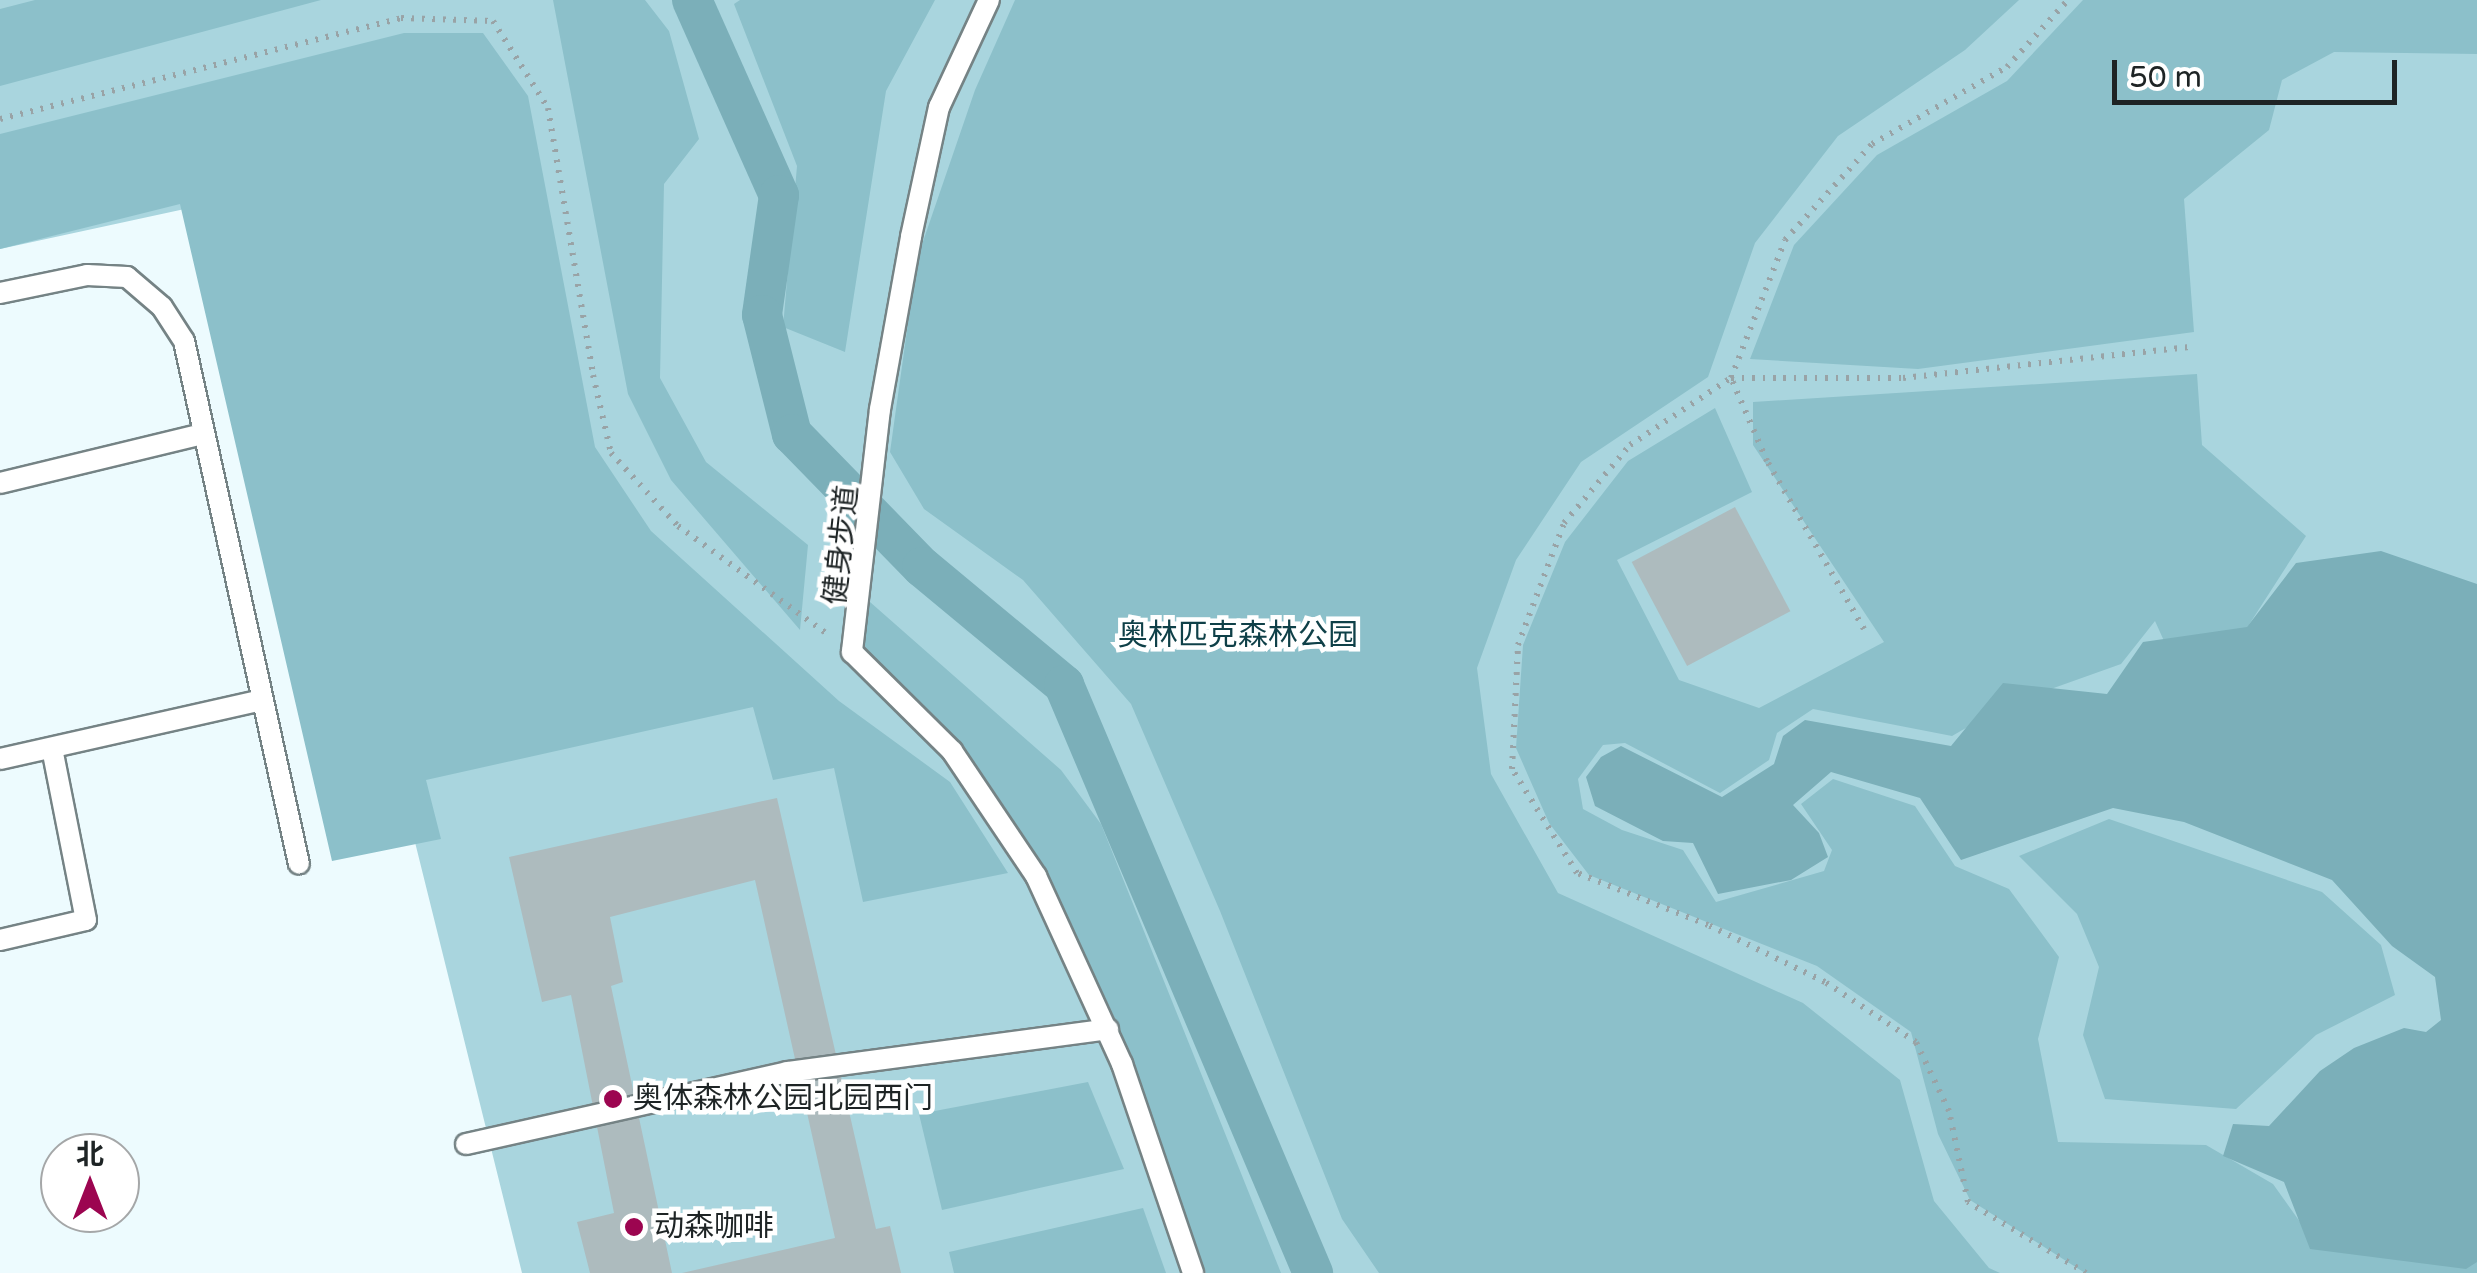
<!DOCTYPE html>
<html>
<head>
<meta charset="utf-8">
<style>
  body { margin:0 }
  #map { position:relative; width:2477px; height:1273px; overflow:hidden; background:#edfbfe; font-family:"Varela Round","Noto Sans SC",sans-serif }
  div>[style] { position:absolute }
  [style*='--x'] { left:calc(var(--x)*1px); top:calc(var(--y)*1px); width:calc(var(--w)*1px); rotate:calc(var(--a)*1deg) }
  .green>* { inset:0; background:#a9d5de }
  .forest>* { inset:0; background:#8cc0ca }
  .water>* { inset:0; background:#7bafb9 }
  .canal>* { height:40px; margin:-20px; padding:0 20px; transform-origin:20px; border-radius:20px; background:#7bafb9 }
  .building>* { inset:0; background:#adbbbe; transform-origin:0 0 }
  .path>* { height:6px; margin-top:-3px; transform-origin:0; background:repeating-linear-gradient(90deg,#99a3a6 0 2.5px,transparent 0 10.5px) }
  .roads { filter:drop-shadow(2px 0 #758385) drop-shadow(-2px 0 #758385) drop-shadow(0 2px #758385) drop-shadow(0 -2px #758385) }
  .lane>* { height:20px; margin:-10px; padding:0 10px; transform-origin:10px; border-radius:10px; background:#fff }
  .dots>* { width:28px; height:28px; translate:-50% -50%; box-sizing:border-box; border:5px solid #fff; border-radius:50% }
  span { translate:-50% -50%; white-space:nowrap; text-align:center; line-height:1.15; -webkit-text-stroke:9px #fff; paint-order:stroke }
  .street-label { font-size:30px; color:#1e2425 }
  .park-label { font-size:30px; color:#0f4048 }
  .poi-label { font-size:30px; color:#1e2425 }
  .left { translate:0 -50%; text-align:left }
  .north { position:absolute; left:40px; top:1133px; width:100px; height:100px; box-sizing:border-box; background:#fff; border:2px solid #a5a7a8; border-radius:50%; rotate:0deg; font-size:28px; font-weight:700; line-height:40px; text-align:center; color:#1e2425 }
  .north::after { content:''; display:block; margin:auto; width:35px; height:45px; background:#9c0550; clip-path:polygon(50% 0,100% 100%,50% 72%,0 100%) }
  .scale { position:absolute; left:2112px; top:60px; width:285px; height:45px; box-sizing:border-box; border:5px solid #1e2425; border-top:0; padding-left:12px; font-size:30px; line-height:35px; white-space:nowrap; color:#1e2425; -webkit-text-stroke:8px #fff; paint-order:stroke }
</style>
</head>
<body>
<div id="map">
  <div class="green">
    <div style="clip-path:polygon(0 0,2477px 0,2477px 1273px,522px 1273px,254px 194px,0 249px)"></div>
  </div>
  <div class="forest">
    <div style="clip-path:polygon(35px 0,321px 0,0 86px,0 9px)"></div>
    <div style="clip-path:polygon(553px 0,645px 0,669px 31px,699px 139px,664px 184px,660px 378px,706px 462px,808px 545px,800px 630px,671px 480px,628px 394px)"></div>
    <div style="clip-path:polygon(740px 0,935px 0,886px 91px,845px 352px,783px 327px,797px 166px,734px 4px)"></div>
    <div style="clip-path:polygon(1015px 0,2019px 0,1965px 50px,1838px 136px,1755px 243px,1708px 377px,1581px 462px,1516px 560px,1477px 668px,1491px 774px,1558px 893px,1803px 1003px,1900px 1080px,1934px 1201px,1989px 1268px,2000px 1273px,1379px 1273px,1342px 1219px,1220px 911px,1131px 704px,1023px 580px,924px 509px,890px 452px,917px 259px,975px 90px)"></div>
    <div style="clip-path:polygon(2083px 0,2477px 0,2477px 54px,2334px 52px,2282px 80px,2269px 130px,2184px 199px,2194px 332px,1918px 369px,1750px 359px,1794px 245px,1877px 155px,2007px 81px)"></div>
    <div style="clip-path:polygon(404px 33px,483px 33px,528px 96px,595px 447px,651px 531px,839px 701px,950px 782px,1008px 873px,863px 902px,834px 768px,773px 780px,753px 707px,426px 780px,441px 839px,332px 861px,180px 204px,0 249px,0 134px)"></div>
    <div style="clip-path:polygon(2197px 374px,2202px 445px,2306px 536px,2225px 662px,2183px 683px,2155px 621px,2121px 664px,2006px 705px,1952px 736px,1813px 709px,1777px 733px,1769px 760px,1720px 793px,1625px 743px,1603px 745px,1578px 779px,1583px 809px,1622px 830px,1683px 850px,1716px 902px,1824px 871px,1832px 850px,1801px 804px,1833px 779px,1915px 806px,1955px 866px,2009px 889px,2059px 957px,2038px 1039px,2058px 1142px,2206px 1145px,2273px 1184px,2315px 1243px,2477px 1216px,2477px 1273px,2085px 1273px,1970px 1200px,1938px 1134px,1911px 1032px,1817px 966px,1589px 875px,1549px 823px,1516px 748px,1523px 645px,1565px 542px,1628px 461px,1715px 408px,1752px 492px,1617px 560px,1679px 680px,1759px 708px,1884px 642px,1753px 445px,1753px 402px)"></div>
    <div style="clip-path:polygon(870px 602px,1061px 770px,1101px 824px,1281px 1273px,1206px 1273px,1120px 1029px,1042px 865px,969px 755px,860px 666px)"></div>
    <div style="clip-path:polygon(2109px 819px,2322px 892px,2381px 945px,2395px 995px,2316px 1035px,2236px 1109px,2105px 1099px,2083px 1035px,2099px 967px,2077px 914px,2019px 856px)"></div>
    <div style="clip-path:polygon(1088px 1082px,1124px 1169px,942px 1210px,919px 1114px)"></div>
    <div style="clip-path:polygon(1143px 1208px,1166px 1273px,954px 1273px,949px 1252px)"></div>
  </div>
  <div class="water">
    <div style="clip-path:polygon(2381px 551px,2477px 584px,2477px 1262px,2466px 1269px,2310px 1249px,2284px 1182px,2223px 1156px,2233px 1124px,2269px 1126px,2320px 1071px,2354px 1048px,2404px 1028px,2426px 1032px,2441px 1020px,2435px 977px,2392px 946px,2332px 880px,2184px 822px,2113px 808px,1961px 860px,1920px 798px,1831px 772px,1793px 805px,1819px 833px,1828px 857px,1791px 880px,1718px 894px,1693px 843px,1663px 841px,1595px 806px,1586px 777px,1601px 757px,1621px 746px,1722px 797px,1774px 764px,1783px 736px,1805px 720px,1951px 746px,2003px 683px,2107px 694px,2143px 642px,2247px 627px,2296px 563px)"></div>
  </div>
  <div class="canal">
    <div style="--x:692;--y:0;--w:214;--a:66"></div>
    <div style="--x:779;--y:195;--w:121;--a:98.1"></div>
    <div style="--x:762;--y:315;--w:123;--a:75.9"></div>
    <div style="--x:792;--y:434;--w:186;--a:45.7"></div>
    <div style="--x:922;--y:567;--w:185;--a:39.7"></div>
    <div style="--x:1064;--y:685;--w:639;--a:67.05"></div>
  </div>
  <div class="building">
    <div style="left:1735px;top:507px;width:118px;height:117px;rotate:62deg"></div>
    <div style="clip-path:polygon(777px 798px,876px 1229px,890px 1226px,901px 1273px,682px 1273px,835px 1238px,755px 880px,610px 917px,623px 982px,611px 986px,672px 1273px,590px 1273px,577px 1222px,614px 1213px,571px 995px,542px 1002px,509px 857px)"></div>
  </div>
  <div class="path">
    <div style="--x:0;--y:119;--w:414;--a:-14.1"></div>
    <div style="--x:401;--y:18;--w:92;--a:1.9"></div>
    <div style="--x:493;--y:21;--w:103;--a:57.7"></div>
    <div style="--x:548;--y:108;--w:271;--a:80.4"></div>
    <div style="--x:593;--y:375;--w:80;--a:77"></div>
    <div style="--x:611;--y:453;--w:99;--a:47.5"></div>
    <div style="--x:678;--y:526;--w:184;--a:35.9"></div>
    <div style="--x:1864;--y:629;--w:194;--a:-120"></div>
    <div style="--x:1767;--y:461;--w:90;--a:-113.4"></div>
    <div style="--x:1731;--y:378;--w:148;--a:-68.6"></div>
    <div style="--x:1785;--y:240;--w:130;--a:-47.8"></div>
    <div style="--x:1872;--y:144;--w:155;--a:-29.7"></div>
    <div style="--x:2007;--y:67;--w:91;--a:-47.7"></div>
    <div style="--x:2086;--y:1273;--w:138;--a:-149"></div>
    <div style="--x:1968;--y:1202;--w:93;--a:-101.8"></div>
    <div style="--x:1949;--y:1111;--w:76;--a:-115.6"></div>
    <div style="--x:1916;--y:1042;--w:109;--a:-146.6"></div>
    <div style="--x:1825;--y:982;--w:130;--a:-154"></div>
    <div style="--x:1708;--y:925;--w:141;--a:-158.3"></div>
    <div style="--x:1577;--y:873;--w:123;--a:-122"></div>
    <div style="--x:1512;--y:769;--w:124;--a:-87.2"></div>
    <div style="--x:1518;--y:645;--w:130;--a:-69.3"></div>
    <div style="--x:1564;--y:523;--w:102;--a:-49.8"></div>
    <div style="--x:1630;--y:445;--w:121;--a:-33.6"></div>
    <div style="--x:1731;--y:378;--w:172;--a:0"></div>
    <div style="--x:1903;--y:378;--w:288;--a:-6.2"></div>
  </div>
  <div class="roads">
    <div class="lane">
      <div style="--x:989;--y:0;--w:118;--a:115"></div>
      <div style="--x:939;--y:107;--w:133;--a:102.2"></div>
      <div style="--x:911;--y:237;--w:175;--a:100.2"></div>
      <div style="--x:880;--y:409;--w:245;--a:96.6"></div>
      <div style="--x:852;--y:652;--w:141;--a:44.7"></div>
      <div style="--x:952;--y:751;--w:151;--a:56.1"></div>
      <div style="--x:1036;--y:876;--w:207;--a:65.4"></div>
      <div style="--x:1122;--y:1064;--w:221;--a:71.2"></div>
      <div style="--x:0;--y:293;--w:89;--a:-11.7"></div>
      <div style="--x:87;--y:275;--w:40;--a:2.9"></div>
      <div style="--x:127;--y:277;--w:46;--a:40.6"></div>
      <div style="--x:162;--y:307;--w:40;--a:57.1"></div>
      <div style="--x:184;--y:341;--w:535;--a:77.6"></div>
      <div style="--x:0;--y:483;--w:208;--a:-13.6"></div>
      <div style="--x:0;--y:759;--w:269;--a:-12.7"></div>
      <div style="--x:0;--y:940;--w:88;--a:-13.1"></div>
      <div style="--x:86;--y:920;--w:175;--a:-101.2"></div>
      <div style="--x:466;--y:1144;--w:329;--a:-12.6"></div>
      <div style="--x:787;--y:1072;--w:324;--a:-7.6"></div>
    </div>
  </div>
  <div class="dots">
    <div style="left:613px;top:1099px;background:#9c0550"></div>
    <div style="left:634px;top:1227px;background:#9c0550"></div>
  </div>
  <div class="street-label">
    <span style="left:842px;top:545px;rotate:-84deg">健身步道</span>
  </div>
  <div class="park-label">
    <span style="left:1238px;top:636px">奥林匹克森林公园</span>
  </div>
  <div class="poi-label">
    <span class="left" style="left:633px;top:1099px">奥体森林公园北园西门</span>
    <span class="left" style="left:654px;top:1227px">动森咖啡</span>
  </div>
  <div class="north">北</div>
  <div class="scale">50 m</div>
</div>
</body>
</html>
